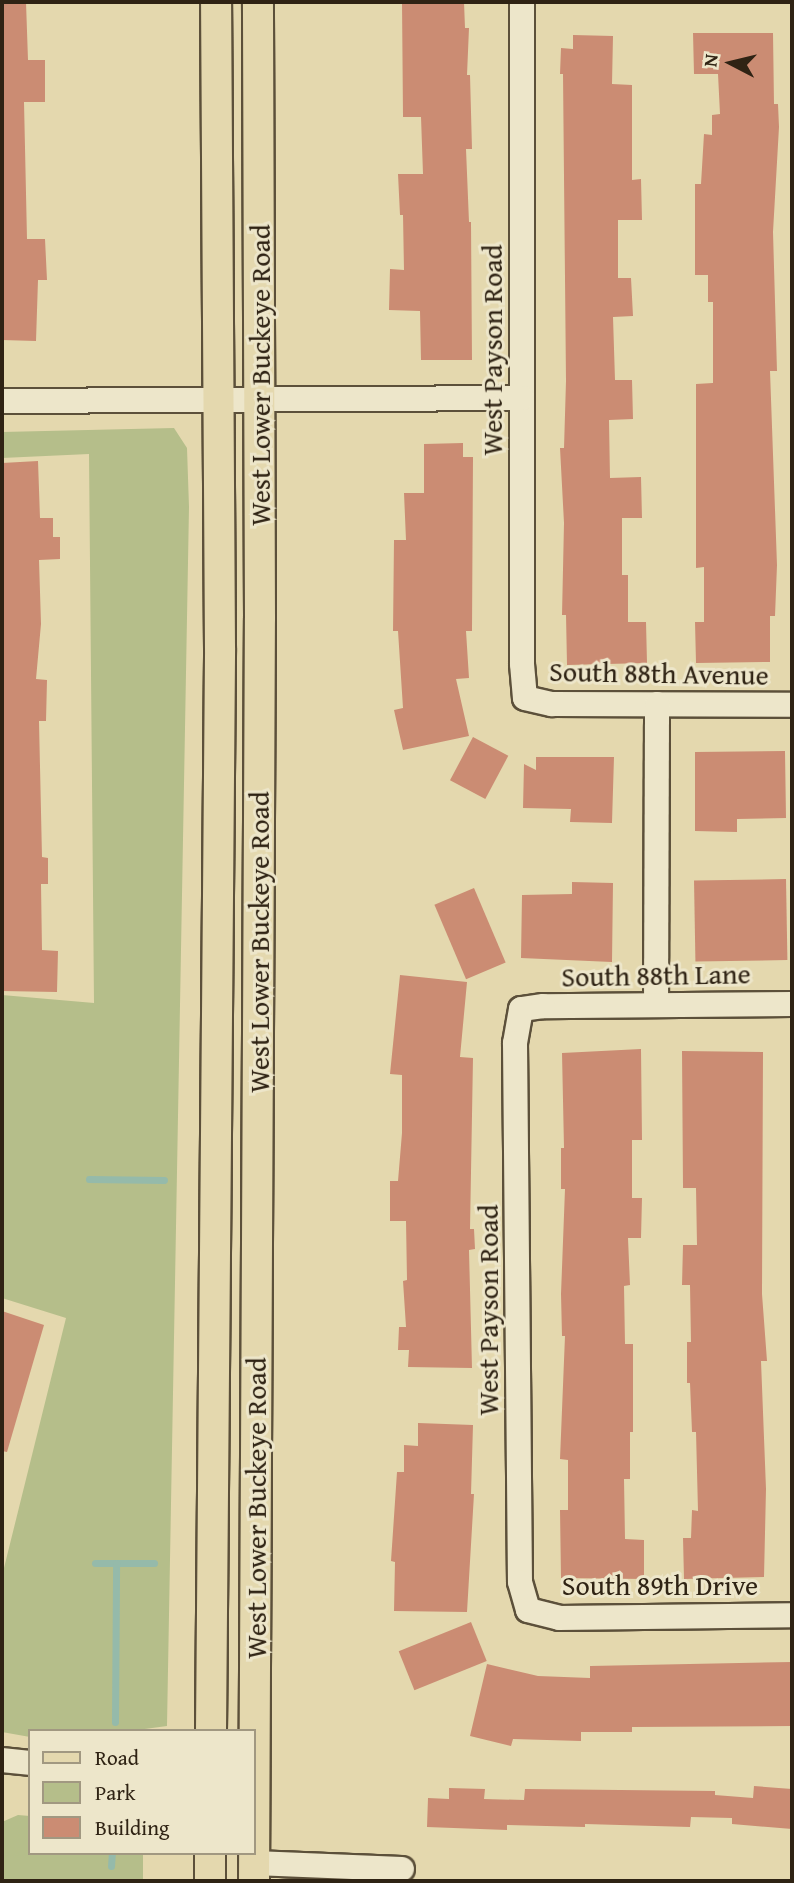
<!DOCTYPE html>
<html>
<head>
<meta charset="utf-8">
<style>
  body { margin:0 }
  #map { position:relative; width:794px; height:1883px; overflow:hidden; background:#e4d8ae; font-family:"Gentium Book Plus",serif }
  div>[style] { position:absolute }
  [style*='--x'] { left:calc(var(--x)*1px); top:calc(var(--y)*1px); width:calc(var(--w)*1px); rotate:calc(var(--a)*1deg) }
  .green>* { inset:0; background:#b5be8a }
  .stream>* { height:7px; margin:-3.5px; padding:0 3.5px; transform-origin:3.5px; border-radius:3.5px; background:#95baaa }
  .building>* { inset:0; background:#cb8c73; transform-origin:0 0 }
  .roads { filter:drop-shadow(2px 0 #5c503a) drop-shadow(-2px 0 #5c503a) drop-shadow(0 2px #5c503a) drop-shadow(0 -2px #5c503a) }
  .minor>* { height:24px; margin:-12px; padding:0 12px; transform-origin:12px; border-radius:12px; background:#ede6ca }
  .major>* { height:30px; margin:-15px; padding:0 15px; transform-origin:15px; border-radius:15px; background:#e4d8ae }
  span { translate:-50% -50%; white-space:nowrap; text-align:center; line-height:1.15; -webkit-text-stroke:6px #ede6ca; paint-order:stroke }
  .street-label { font-size:28px; color:#2f2314 }
  .frame { position:absolute; inset:0; border:4px solid #2f2314; pointer-events:none }
  .legend { position:absolute; left:28px; top:1729px; width:228px; height:126px; box-sizing:border-box; background:#ede6ca; border:2px solid #a19881; margin:0; padding:9px 12px; list-style:none; font-size:21px; color:#2f2314 }
  .legend li { display:flex; align-items:center; gap:14px; height:35px }
  .legend b { width:35px; border:2px solid #a19881 }
  .north { position:absolute; left:696px; top:28px; width:70px; height:70px; -webkit-text-stroke:5px #ede6ca; paint-order:stroke; rotate:277deg; font-size:19px; font-weight:700; line-height:28px; text-align:center; color:#2f2314 }
  .north::after { content:''; display:block; margin:auto; width:24px; height:32px; background:#2f2314; clip-path:polygon(50% 0,100% 100%,50% 72%,0 100%) }
</style>
</head>
<body>
<div id="map">
  <div class="green">
    <div style="clip-path:polygon(174px 428px,187px 448px,189px 507px,167px 1726px,130px 1731px,30px 1731px,30px 1737px,2px 1732px,2px 1576px,66px 1318px,2px 1298px,2px 995px,94px 1003px,89px 454px,2px 458px,2px 432px)"></div>
    <div style="clip-path:polygon(18px 1815px,30px 1816px,30px 1853px,143px 1853px,143px 1881px,2px 1881px,2px 1822px)"></div>
  </div>
  <div class="stream">
    <div style="--x:89;--y:1179;--w:75;--a:0.8"></div>
    <div style="--x:95;--y:1563;--w:59;--a:0"></div>
    <div style="--x:115;--y:1722;--w:159;--a:-89.6"></div>
    <div style="--x:111;--y:1866;--w:13;--a:-86"></div>
  </div>
  <div class="building">
    <div style="clip-path:polygon(2px 2px,26px 2px,28px 60px,45px 60px,45px 102px,24px 102px,27px 239px,45px 239px,47px 280px,38px 280px,36px 341px,2px 340px)"></div>
    <div style="clip-path:polygon(402px 2px,464px 2px,465px 28px,469px 28px,467px 75px,470px 75px,472px 149px,466px 149px,469px 222px,471px 222px,472px 360px,421px 360px,420px 311px,389px 310px,390px 269px,404px 270px,403px 215px,400px 215px,398px 174px,423px 174px,421px 117px,403px 117px)"></div>
    <div style="clip-path:polygon(693px 33px,773px 33px,774px 104px,778px 104px,779px 127px,773px 232px,777px 371px,770px 371px,777px 565px,775px 616px,770px 616px,770px 662px,696px 663px,695px 622px,704px 622px,704px 567px,696px 568px,696px 384px,713px 383px,713px 302px,708px 302px,708px 275px,695px 275px,695px 184px,701px 184px,704px 134px,712px 135px,712px 115px,720px 114px,718px 74px,694px 74px)"></div>
    <div style="clip-path:polygon(573px 35px,613px 36px,612px 84px,632px 85px,632px 180px,641px 179px,642px 220px,618px 220px,618px 278px,631px 278px,633px 316px,613px 317px,615px 380px,632px 380px,633px 419px,609px 420px,610px 478px,641px 477px,642px 518px,622px 518px,622px 575px,628px 575px,628px 622px,646px 622px,647px 663px,567px 665px,566px 615px,562px 615px,564px 523px,560px 448px,564px 448px,566px 381px,563px 74px,560px 74px,561px 48px,573px 49px)"></div>
    <div style="clip-path:polygon(463px 443px,463px 457px,473px 457px,472px 631px,466px 631px,469px 678px,456px 679px,469px 736px,403px 750px,394px 710px,403px 708px,398px 631px,393px 631px,394px 540px,406px 540px,404px 493px,424px 493px,424px 444px)"></div>
    <div style="clip-path:polygon(38px 461px,40px 518px,53px 518px,53px 537px,60px 537px,60px 559px,39px 560px,41px 624px,36px 679px,47px 680px,46px 721px,39px 721px,42px 857px,48px 858px,48px 884px,41px 884px,42px 950px,58px 951px,57px 992px,2px 991px,2px 463px)"></div>
    <div style="left:473px;top:737px;width:40px;height:49px;rotate:28deg"></div>
    <div style="clip-path:polygon(785px 751px,786px 818px,737px 819px,737px 832px,695px 831px,695px 752px)"></div>
    <div style="clip-path:polygon(536px 757px,614px 757px,612px 823px,570px 822px,571px 809px,523px 808px,524px 764px,536px 770px)"></div>
    <div style="left:786px;top:879px;width:81px;height:92px;rotate:89deg"></div>
    <div style="clip-path:polygon(572px 882px,613px 883px,612px 962px,521px 958px,522px 895px,572px 894px)"></div>
    <div style="left:474px;top:888px;width:81px;height:43px;rotate:67deg"></div>
    <div style="clip-path:polygon(400px 975px,467px 982px,460px 1057px,473px 1058px,470px 1229px,474px 1229px,475px 1249px,469px 1250px,472px 1368px,408px 1367px,409px 1350px,398px 1350px,399px 1327px,406px 1327px,403px 1281px,407px 1280px,406px 1221px,390px 1221px,390px 1181px,398px 1181px,402px 1133px,402px 1075px,390px 1074px)"></div>
    <div style="clip-path:polygon(641px 1049px,642px 1140px,632px 1140px,632px 1198px,642px 1198px,641px 1238px,628px 1238px,630px 1285px,624px 1286px,625px 1344px,633px 1344px,633px 1432px,630px 1432px,630px 1479px,624px 1479px,625px 1539px,644px 1540px,644px 1579px,561px 1578px,560px 1510px,568px 1510px,568px 1460px,560px 1459px,565px 1336px,562px 1336px,561px 1294px,565px 1189px,561px 1189px,561px 1148px,564px 1148px,562px 1053px)"></div>
    <div style="clip-path:polygon(682px 1051px,763px 1052px,762px 1294px,767px 1361px,761px 1361px,766px 1489px,764px 1577px,684px 1579px,683px 1538px,691px 1538px,692px 1510px,698px 1511px,696px 1432px,692px 1432px,690px 1383px,687px 1383px,687px 1342px,691px 1342px,690px 1285px,682px 1285px,683px 1245px,697px 1245px,696px 1188px,683px 1188px)"></div>
    <div style="clip-path:polygon(2px 1311px,44px 1325px,7px 1452px,2px 1451px)"></div>
    <div style="clip-path:polygon(418px 1423px,473px 1425px,471px 1494px,474px 1494px,467px 1612px,394px 1611px,395px 1562px,391px 1561px,397px 1472px,404px 1472px,404px 1445px,418px 1446px)"></div>
    <div style="left:471px;top:1622px;width:42px;height:78px;rotate:68deg"></div>
    <div style="clip-path:polygon(792px 1662px,792px 1726px,632px 1727px,632px 1732px,581px 1732px,581px 1741px,513px 1739px,511px 1746px,470px 1736px,487px 1664px,538px 1676px,590px 1678px,590px 1666px)"></div>
    <div style="clip-path:polygon(754px 1786px,792px 1789px,792px 1829px,732px 1824px,732px 1818px,691px 1817px,690px 1827px,585px 1824px,585px 1827px,507px 1825px,507px 1830px,427px 1827px,428px 1798px,449px 1799px,449px 1788px,485px 1789px,484px 1799px,524px 1800px,525px 1789px,715px 1791px,715px 1795px,753px 1798px)"></div>
  </div>
  <div class="roads">
    <div class="minor">
      <div style="--x:522;--y:2;--w:662;--a:90"></div>
      <div style="--x:522;--y:664;--w:34;--a:85"></div>
      <div style="--x:525;--y:698;--w:28;--a:13"></div>
      <div style="--x:552;--y:704;--w:240;--a:0.2"></div>
      <div style="--x:2;--y:401;--w:520;--a:-0.33"></div>
      <div style="--x:656;--y:1003;--w:299;--a:-89.8"></div>
      <div style="--x:792;--y:1004;--w:249;--a:179.5"></div>
      <div style="--x:543;--y:1006;--w:22;--a:172"></div>
      <div style="--x:521;--y:1009;--w:35;--a:100"></div>
      <div style="--x:515;--y:1043;--w:539;--a:89.47"></div>
      <div style="--x:520;--y:1582;--w:29;--a:74"></div>
      <div style="--x:528;--y:1610;--w:32;--a:14"></div>
      <div style="--x:559;--y:1618;--w:233;--a:-0.7"></div>
      <div style="--x:2;--y:1760;--w:28;--a:6"></div>
      <div style="--x:254;--y:1863;--w:148;--a:2.3"></div>
    </div>
    <div class="major">
      <div style="--x:211;--y:1731;--w:1083;--a:-89.52"></div>
      <div style="--x:220;--y:648;--w:646;--a:-90.35"></div>
      <div style="--x:210;--y:1881;--w:28;--a:-90"></div>
      <div style="--x:254;--y:1881;--w:1263;--a:-89.73"></div>
      <div style="--x:260;--y:618;--w:616;--a:-90.19"></div>
    </div>
  </div>
  <div class="street-label">
    <span style="left:492px;top:350px;rotate:-90deg">West Payson Road</span>
    <span style="left:260px;top:375px;rotate:-90deg">West Lower Buckeye Road</span>
    <span style="left:659px;top:673px;rotate:1deg">South 88th Avenue</span>
    <span style="left:259px;top:942px;rotate:-90deg">West Lower Buckeye Road</span>
    <span style="left:656px;top:975px;rotate:-1deg">South 88th Lane</span>
    <span style="left:488px;top:1310px;rotate:-90deg">West Payson Road</span>
    <span style="left:256px;top:1508px;rotate:-90deg">West Lower Buckeye Road</span>
    <span style="left:660px;top:1585px">South 89th Drive</span>
  </div>
  <div class="frame"></div>
  <ul class="legend">
  <li><b style="height:9px;background:#e4d8ae"></b>Road</li>
  <li><b style="height:19px;background:#b5be8a"></b>Park</li>
  <li><b style="height:19px;background:#cb8c73"></b>Building</li>
  </ul>
  <div class="north">N</div>
</div>
</body>
</html>
